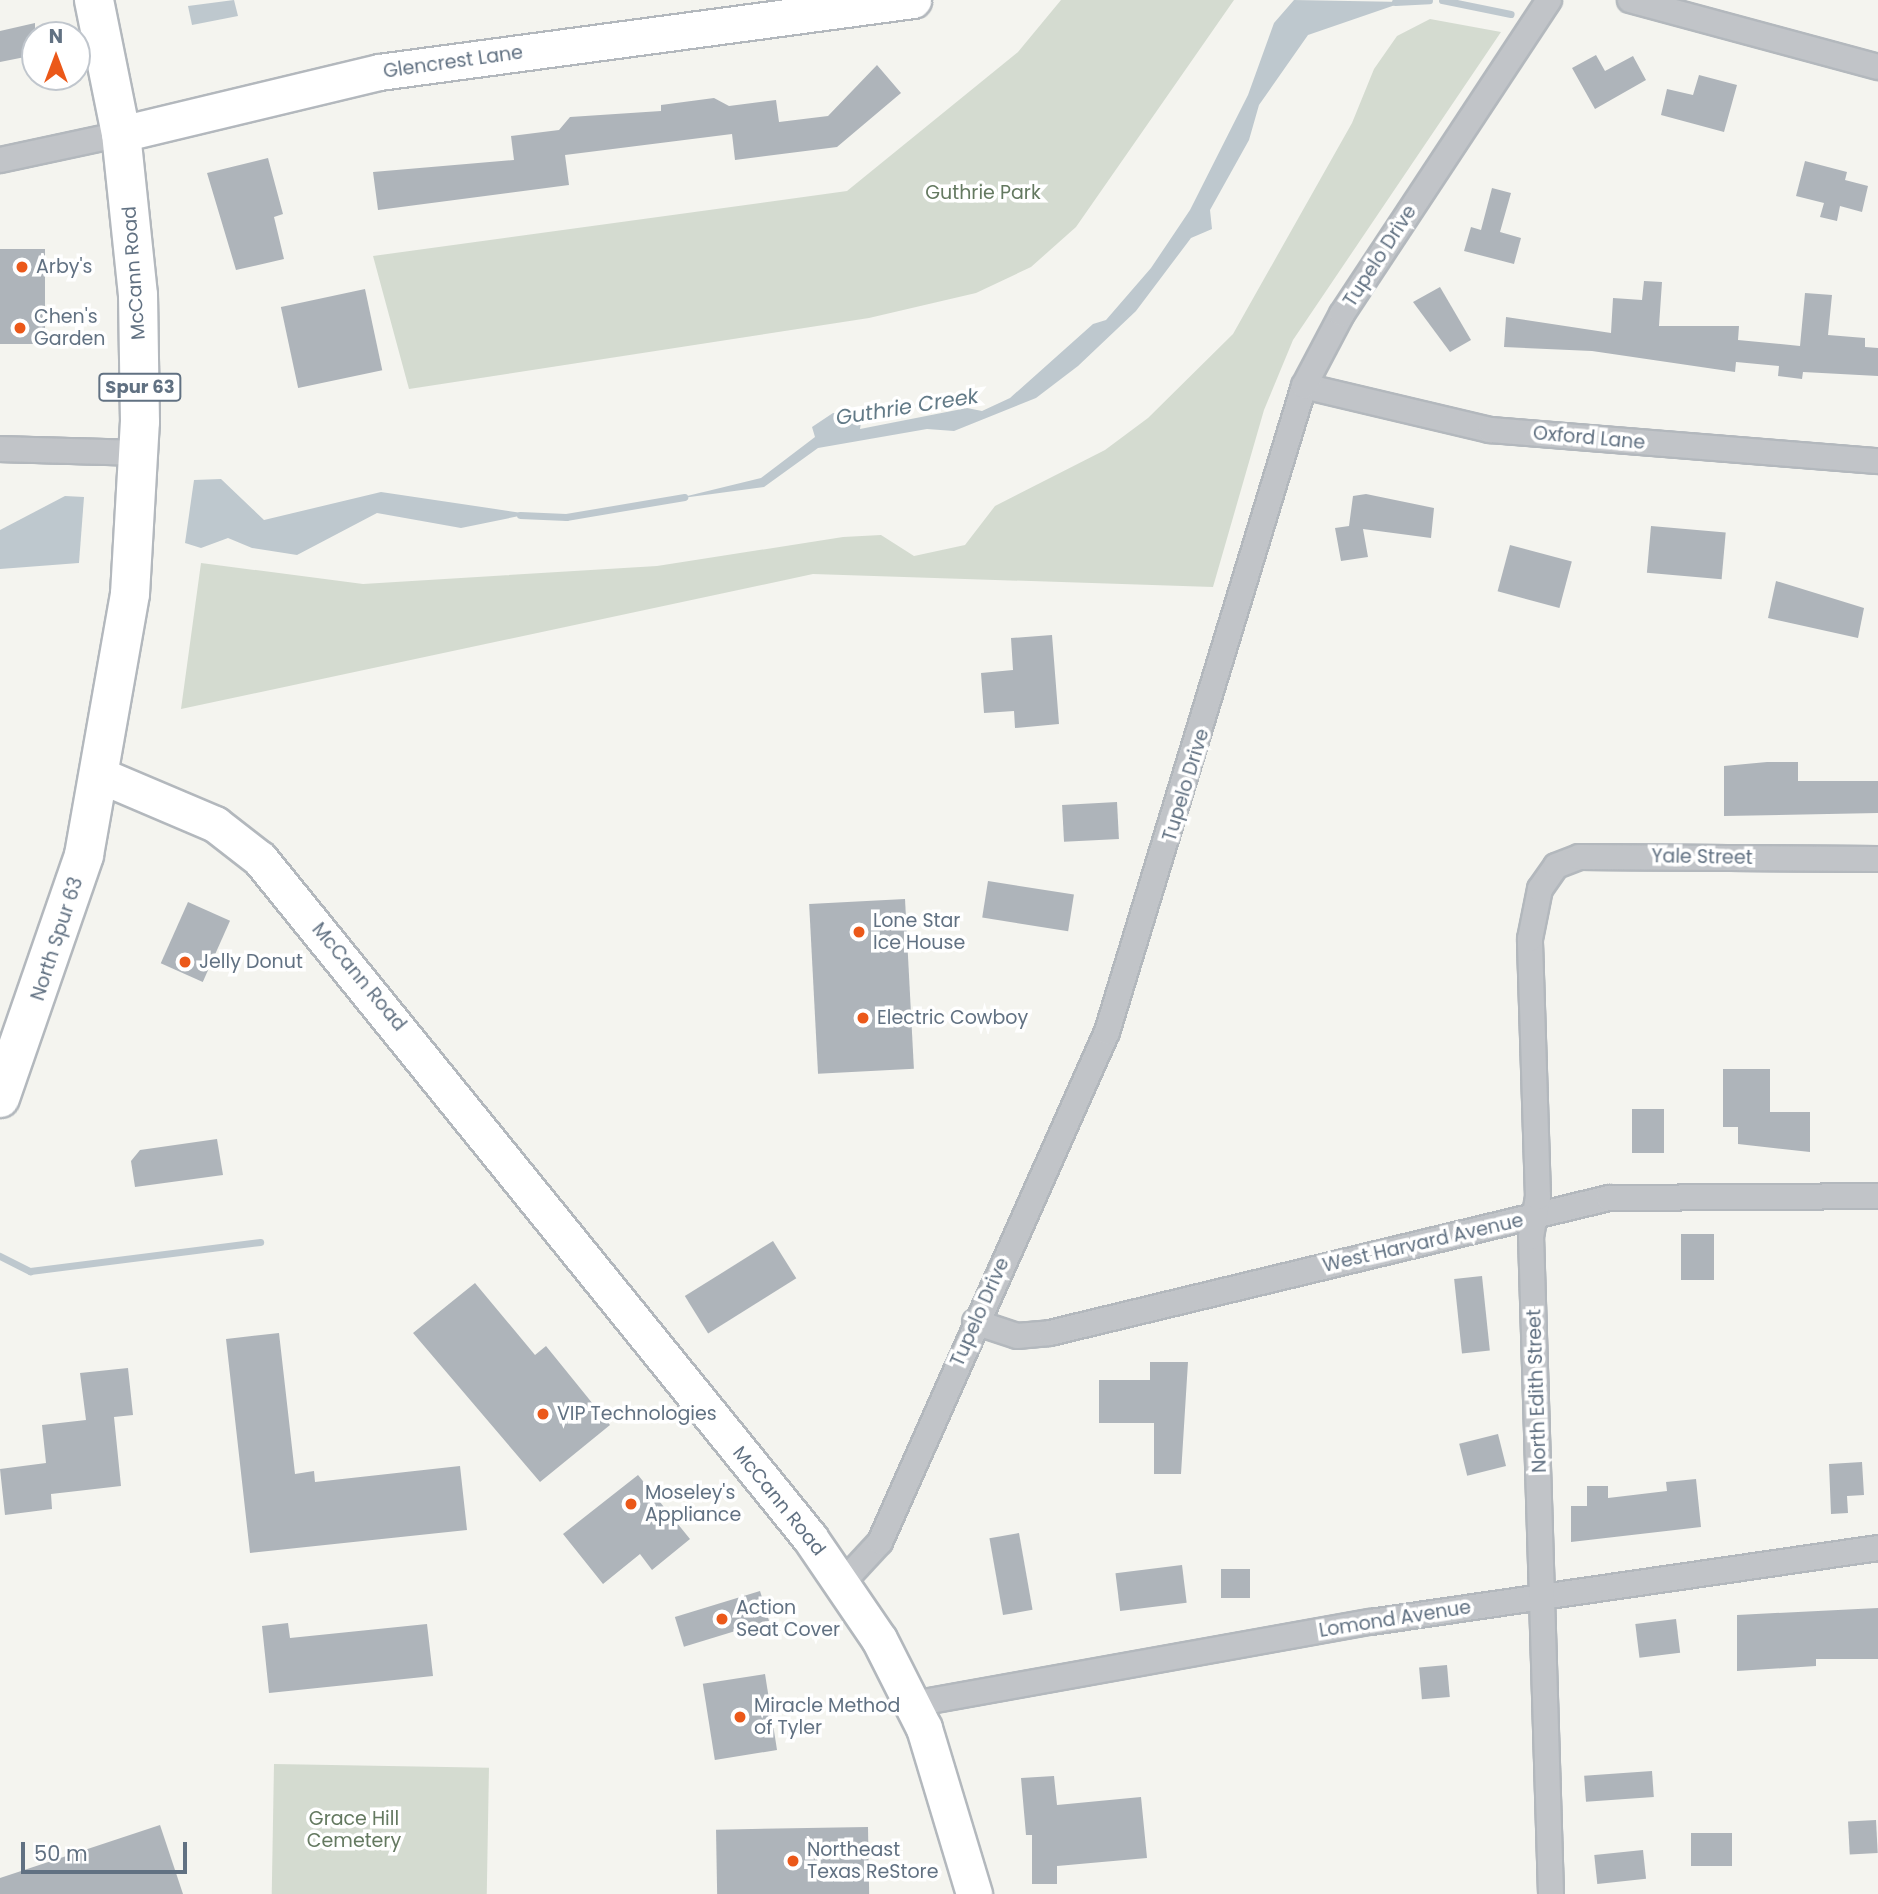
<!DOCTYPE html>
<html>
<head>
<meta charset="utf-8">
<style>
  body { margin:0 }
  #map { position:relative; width:1878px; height:1894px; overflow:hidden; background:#f4f4ef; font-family:Poppins,sans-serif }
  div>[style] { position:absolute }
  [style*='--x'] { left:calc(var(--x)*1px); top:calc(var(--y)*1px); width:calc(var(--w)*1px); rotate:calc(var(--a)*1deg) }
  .green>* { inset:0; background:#d4dbd0; transform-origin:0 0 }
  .water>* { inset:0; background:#bec8ce }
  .stream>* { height:7px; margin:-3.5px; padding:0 3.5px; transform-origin:3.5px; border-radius:3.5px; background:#bec8ce }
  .building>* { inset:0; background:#aeb4ba; transform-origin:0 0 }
  .roads { filter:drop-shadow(2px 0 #b3b8bd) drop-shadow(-2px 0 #b3b8bd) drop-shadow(0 2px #b3b8bd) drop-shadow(0 -2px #b3b8bd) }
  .street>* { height:24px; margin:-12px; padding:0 12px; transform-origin:12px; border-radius:12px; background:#c1c4c8 }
  .secondary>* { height:35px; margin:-17.5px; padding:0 17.5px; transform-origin:17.5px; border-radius:17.5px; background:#fff }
  .primary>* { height:38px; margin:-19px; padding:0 19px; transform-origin:19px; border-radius:19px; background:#fff }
  .dots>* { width:19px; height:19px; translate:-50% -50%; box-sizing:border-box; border:4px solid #fff; border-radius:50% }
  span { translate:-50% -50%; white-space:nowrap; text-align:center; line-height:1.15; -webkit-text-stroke:7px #fff; paint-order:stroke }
  .shield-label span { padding:2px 5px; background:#fff; border:2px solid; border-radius:5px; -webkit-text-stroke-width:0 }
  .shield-label { font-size:18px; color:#617182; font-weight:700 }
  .street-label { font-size:19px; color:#617182 }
  .park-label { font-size:19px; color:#647960 }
  .poi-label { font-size:19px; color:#617182 }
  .left { translate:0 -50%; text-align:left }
  .water-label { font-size:21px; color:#627a87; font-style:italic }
  .north { position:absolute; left:21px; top:21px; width:70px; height:70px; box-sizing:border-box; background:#fff; border:2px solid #c0c6cd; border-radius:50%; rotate:0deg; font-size:19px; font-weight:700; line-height:28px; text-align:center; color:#617182 }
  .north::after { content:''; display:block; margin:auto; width:24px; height:32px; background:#eb5819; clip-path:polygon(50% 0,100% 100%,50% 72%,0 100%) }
  .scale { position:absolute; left:21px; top:1842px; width:166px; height:32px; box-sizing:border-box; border:4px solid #617182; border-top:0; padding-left:9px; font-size:21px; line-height:24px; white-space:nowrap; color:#617182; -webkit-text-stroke:5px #fff; paint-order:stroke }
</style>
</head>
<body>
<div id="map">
  <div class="green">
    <div style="clip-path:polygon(1061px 0,1234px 0,1076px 227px,1031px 267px,976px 293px,869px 318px,409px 389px,373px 256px,847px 191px,1018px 52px)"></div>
    <div style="clip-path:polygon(1430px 19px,1501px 32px,1293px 340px,1264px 410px,1213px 587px,813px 574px,181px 709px,201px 563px,363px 584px,657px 566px,843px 537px,881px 535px,914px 556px,965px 545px,995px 506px,1105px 450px,1148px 418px,1233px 334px,1352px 123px,1374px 69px,1397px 36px)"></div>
    <div style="left:274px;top:1764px;width:215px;height:131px;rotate:1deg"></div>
  </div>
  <div class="water">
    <div style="clip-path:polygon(234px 0,238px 16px,192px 25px,188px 6px)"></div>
    <div style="clip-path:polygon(1294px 0,1404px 2px,1308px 35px,1259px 105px,1249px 140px,1210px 210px,1212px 229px,1191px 238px,1136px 311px,1078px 366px,1036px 398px,954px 431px,927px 429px,818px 448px,764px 487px,675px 499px,761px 478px,815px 437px,812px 427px,833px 413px,862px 416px,860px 429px,967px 408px,982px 411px,1010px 398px,1093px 324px,1106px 320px,1151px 268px,1190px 210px,1248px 95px,1274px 23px)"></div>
    <div style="clip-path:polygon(221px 479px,264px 520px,381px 492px,529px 514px,461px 528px,377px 513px,297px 555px,252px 548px,228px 538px,201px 548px,185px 543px,194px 480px)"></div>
    <div style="clip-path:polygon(65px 496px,84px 497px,79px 563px,0 569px,0 530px)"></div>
  </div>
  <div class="stream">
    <div style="--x:1442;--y:0;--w:70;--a:11.5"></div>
    <div style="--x:1395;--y:2;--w:34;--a:-3"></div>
    <div style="--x:520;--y:515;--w:46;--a:2.5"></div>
    <div style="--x:566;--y:517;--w:120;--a:-9.6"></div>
    <div style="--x:0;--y:1256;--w:34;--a:27"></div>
    <div style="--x:30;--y:1271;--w:232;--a:-7.2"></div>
  </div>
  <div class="building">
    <div style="clip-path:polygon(35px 23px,35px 55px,0 62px,0 31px)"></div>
    <div style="clip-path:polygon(1596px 55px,1605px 71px,1633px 56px,1646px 80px,1595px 109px,1572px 68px)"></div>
    <div style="clip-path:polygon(877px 65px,901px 93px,837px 147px,735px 160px,732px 134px,565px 155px,569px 185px,378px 210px,373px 172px,514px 160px,511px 136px,559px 130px,570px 117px,661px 111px,661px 105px,714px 98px,729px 106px,776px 100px,779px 122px,828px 116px)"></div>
    <div style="clip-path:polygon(1699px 75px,1737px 85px,1724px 132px,1661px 115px,1667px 89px,1693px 95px)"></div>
    <div style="clip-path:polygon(268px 158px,283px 214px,274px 217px,284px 259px,236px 270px,207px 173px)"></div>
    <div style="clip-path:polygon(1805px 161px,1847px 172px,1845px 180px,1868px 186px,1862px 212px,1840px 206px,1837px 221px,1820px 217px,1824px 203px,1796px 196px)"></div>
    <div style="clip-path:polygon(1492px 188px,1511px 193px,1500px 232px,1521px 238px,1514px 264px,1464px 251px,1471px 227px,1481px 230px)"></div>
    <div style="left:0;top:249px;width:45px;height:95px"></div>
    <div style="clip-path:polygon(1644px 281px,1662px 282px,1659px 326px,1739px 326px,1738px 340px,1800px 346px,1805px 293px,1832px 295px,1828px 335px,1865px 338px,1865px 347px,1878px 348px,1878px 376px,1803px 372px,1802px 379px,1778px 376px,1779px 366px,1736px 362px,1735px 372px,1592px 351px,1504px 347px,1506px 317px,1611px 333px,1613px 298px,1642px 300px)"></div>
    <div style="clip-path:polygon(1440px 287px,1471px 340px,1450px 352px,1413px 302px)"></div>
    <div style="left:365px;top:289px;width:83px;height:86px;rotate:78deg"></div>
    <div style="clip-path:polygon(1366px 494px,1434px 508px,1431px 538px,1363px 529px,1368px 557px,1341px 561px,1335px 528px,1349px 526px,1353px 496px)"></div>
    <div style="left:1651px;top:526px;width:75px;height:47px;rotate:5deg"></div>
    <div style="left:1510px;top:545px;width:64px;height:48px;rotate:15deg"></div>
    <div style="clip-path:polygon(1776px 581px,1864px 608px,1858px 638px,1768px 618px)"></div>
    <div style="clip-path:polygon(1052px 635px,1059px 724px,1015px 728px,1014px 711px,984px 713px,981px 673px,1013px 670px,1011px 638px)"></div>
    <div style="clip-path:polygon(1767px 762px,1798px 762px,1798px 781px,1878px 781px,1878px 813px,1724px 816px,1724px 766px)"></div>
    <div style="left:1117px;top:802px;width:37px;height:55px;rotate:87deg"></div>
    <div style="left:988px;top:881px;width:87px;height:37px;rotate:9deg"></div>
    <div style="left:905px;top:899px;width:170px;height:96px;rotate:87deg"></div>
    <div style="left:188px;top:902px;width:46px;height:67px;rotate:24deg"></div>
    <div style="clip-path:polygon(1723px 1069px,1770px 1069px,1770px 1112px,1810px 1112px,1810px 1152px,1738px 1144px,1738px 1127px,1723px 1127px)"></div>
    <div style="left:1632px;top:1109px;width:32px;height:44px"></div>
    <div style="clip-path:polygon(217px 1139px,223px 1175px,135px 1187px,131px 1161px,140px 1150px)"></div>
    <div style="left:1681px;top:1234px;width:33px;height:46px"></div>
    <div style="left:773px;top:1241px;width:44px;height:104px;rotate:58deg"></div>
    <div style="left:1482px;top:1276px;width:75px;height:28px;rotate:84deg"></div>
    <div style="clip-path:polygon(475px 1283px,535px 1355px,546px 1346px,610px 1425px,540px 1482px,413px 1333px)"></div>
    <div style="clip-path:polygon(279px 1333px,295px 1474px,314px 1471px,315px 1482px,460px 1466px,467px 1530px,250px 1553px,226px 1339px)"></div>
    <div style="clip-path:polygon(1150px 1362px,1188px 1362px,1181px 1474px,1154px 1474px,1154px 1423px,1099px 1423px,1099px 1380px,1150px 1380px)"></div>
    <div style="clip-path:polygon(128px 1368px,133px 1415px,114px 1417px,121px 1486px,51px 1494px,52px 1509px,5px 1515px,0 1469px,46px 1463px,42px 1425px,86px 1420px,80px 1373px)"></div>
    <div style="left:1498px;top:1434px;width:33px;height:40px;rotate:76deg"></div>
    <div style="clip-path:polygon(1862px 1462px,1864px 1495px,1847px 1496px,1848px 1513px,1831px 1514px,1829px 1464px)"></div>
    <div style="clip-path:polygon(638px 1475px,690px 1539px,652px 1570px,640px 1554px,603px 1584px,563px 1534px)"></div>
    <div style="clip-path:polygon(1696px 1479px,1701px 1527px,1571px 1542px,1571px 1506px,1587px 1506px,1587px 1486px,1608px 1486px,1608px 1498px,1667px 1491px,1666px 1482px)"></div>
    <div style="left:1019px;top:1533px;width:78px;height:30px;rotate:80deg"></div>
    <div style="left:1182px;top:1565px;width:38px;height:67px;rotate:83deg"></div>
    <div style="left:1221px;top:1569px;width:29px;height:29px"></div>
    <div style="left:760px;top:1591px;width:31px;height:89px;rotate:73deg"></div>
    <div style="clip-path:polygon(1878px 1608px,1878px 1659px,1816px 1659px,1816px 1666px,1737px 1671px,1737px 1615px)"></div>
    <div style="left:1676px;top:1619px;width:34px;height:41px;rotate:83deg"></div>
    <div style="clip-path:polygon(288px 1623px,290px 1638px,427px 1624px,433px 1676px,269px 1693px,262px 1626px)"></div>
    <div style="left:1447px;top:1665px;width:32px;height:28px;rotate:85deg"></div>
    <div style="left:765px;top:1674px;width:77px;height:63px;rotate:81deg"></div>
    <div style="left:1652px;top:1771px;width:26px;height:68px;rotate:86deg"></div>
    <div style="clip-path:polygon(1054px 1776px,1057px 1805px,1141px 1797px,1147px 1858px,1057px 1866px,1057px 1884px,1032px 1884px,1032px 1835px,1026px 1835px,1021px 1778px)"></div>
    <div style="left:1876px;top:1820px;width:33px;height:28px;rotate:87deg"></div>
    <div style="clip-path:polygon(160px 1825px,183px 1894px,0 1894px,0 1878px)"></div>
    <div style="left:868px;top:1827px;width:67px;height:152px;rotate:89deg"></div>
    <div style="left:1691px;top:1833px;width:41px;height:33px"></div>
    <div style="left:1643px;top:1850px;width:29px;height:49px;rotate:84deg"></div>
  </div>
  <div class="roads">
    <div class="street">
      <div style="--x:1630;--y:0;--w:257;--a:15.1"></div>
      <div style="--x:0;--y:160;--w:124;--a:-12.1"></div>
      <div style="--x:1304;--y:386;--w:191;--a:13.3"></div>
      <div style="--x:1490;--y:430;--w:389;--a:4.6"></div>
      <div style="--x:0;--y:449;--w:139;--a:1.6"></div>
      <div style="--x:975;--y:1322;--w:44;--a:18.4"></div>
      <div style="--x:1017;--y:1336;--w:33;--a:-5"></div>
      <div style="--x:1050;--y:1333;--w:575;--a:-13.58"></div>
      <div style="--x:1609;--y:1198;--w:269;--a:-0.4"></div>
      <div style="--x:843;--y:1582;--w:54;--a:-47.2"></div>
      <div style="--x:880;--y:1542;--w:558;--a:-66.01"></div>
      <div style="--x:1107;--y:1032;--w:675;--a:-73.04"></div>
      <div style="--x:1304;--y:386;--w:81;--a:-62.2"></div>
      <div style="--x:1342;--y:314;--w:376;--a:-56.6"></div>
      <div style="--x:913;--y:1704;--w:465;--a:-10.2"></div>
      <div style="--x:1371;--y:1622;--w:512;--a:-8.3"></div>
      <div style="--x:1551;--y:1894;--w:657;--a:-91.74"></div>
      <div style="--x:1531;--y:1237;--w:41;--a:-80.1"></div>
      <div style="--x:1538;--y:1197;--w:258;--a:-91.8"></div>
      <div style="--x:1530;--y:939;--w:51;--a:-78.7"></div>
      <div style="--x:1540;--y:889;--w:28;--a:-55"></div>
      <div style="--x:1556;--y:866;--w:25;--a:-21"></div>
      <div style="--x:1579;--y:857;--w:299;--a:0.4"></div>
    </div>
    <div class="secondary">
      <div style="--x:121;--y:134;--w:265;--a:-13.5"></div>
      <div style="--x:379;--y:72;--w:539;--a:-7.68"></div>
      <div style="--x:102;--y:776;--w:123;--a:23"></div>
      <div style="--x:215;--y:824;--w:57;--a:37.9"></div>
      <div style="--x:260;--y:859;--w:874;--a:50.99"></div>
      <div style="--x:810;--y:1538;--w:122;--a:55.7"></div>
      <div style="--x:879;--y:1639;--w:100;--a:63.2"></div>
      <div style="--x:924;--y:1728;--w:173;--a:73.2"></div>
    </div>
    <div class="primary">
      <div style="--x:0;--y:1098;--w:257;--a:-70.9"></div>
      <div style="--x:84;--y:855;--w:265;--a:-80"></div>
      <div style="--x:130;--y:594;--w:172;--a:-86.7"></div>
      <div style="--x:140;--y:422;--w:127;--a:-90.9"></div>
      <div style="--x:138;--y:295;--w:162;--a:-96"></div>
      <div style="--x:121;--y:134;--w:137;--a:-101.4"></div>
    </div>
  </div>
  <div class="dots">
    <div style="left:22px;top:267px;background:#eb5819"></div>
    <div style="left:20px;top:328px;background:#eb5819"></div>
    <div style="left:859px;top:932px;background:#eb5819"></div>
    <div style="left:185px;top:962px;background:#eb5819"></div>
    <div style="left:863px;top:1018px;background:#eb5819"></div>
    <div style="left:543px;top:1414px;background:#eb5819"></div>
    <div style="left:631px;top:1504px;background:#eb5819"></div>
    <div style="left:722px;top:1619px;background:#eb5819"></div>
    <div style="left:740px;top:1717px;background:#eb5819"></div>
    <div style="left:793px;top:1861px;background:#eb5819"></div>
  </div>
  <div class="shield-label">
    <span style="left:140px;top:387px">Spur 63</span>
  </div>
  <div class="street-label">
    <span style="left:453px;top:62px;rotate:-8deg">Glencrest Lane</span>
    <span style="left:1380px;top:256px;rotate:-57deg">Tupelo Drive</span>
    <span style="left:134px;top:273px;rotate:-94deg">McCann Road</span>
    <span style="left:1589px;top:438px;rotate:5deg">Oxford Lane</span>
    <span style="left:1186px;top:785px;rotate:-73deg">Tupelo Drive</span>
    <span style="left:1702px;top:857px;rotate:1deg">Yale Street</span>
    <span style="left:57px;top:939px;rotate:-72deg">North Spur 63</span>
    <span style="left:359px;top:977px;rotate:50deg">McCann Road</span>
    <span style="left:1423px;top:1243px;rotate:-13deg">West Harvard Avenue</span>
    <span style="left:980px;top:1312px;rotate:-66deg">Tupelo Drive</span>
    <span style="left:1537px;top:1391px;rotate:-92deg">North Edith Street</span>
    <span style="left:779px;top:1501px;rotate:51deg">McCann Road</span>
    <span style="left:1395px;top:1619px;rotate:-9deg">Lomond Avenue</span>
  </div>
  <div class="park-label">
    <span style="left:983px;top:193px">Guthrie Park</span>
    <span style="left:354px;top:1830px">Grace Hill<br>Cemetery</span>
  </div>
  <div class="poi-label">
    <span class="left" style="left:36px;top:267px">Arby's</span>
    <span class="left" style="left:34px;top:328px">Chen's<br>Garden</span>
    <span class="left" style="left:873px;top:932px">Lone Star<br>Ice House</span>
    <span class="left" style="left:199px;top:962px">Jelly Donut</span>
    <span class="left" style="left:877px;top:1018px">Electric Cowboy</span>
    <span class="left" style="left:557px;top:1414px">VIP Technologies</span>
    <span class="left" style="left:645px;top:1504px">Moseley's<br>Appliance</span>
    <span class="left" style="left:736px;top:1619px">Action<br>Seat Cover</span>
    <span class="left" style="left:754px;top:1717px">Miracle Method<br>of Tyler</span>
    <span class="left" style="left:807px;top:1861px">Northeast<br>Texas ReStore</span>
  </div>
  <div class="water-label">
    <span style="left:907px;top:407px;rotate:-9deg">Guthrie Creek</span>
  </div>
  <div class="north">N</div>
  <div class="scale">50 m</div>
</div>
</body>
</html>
